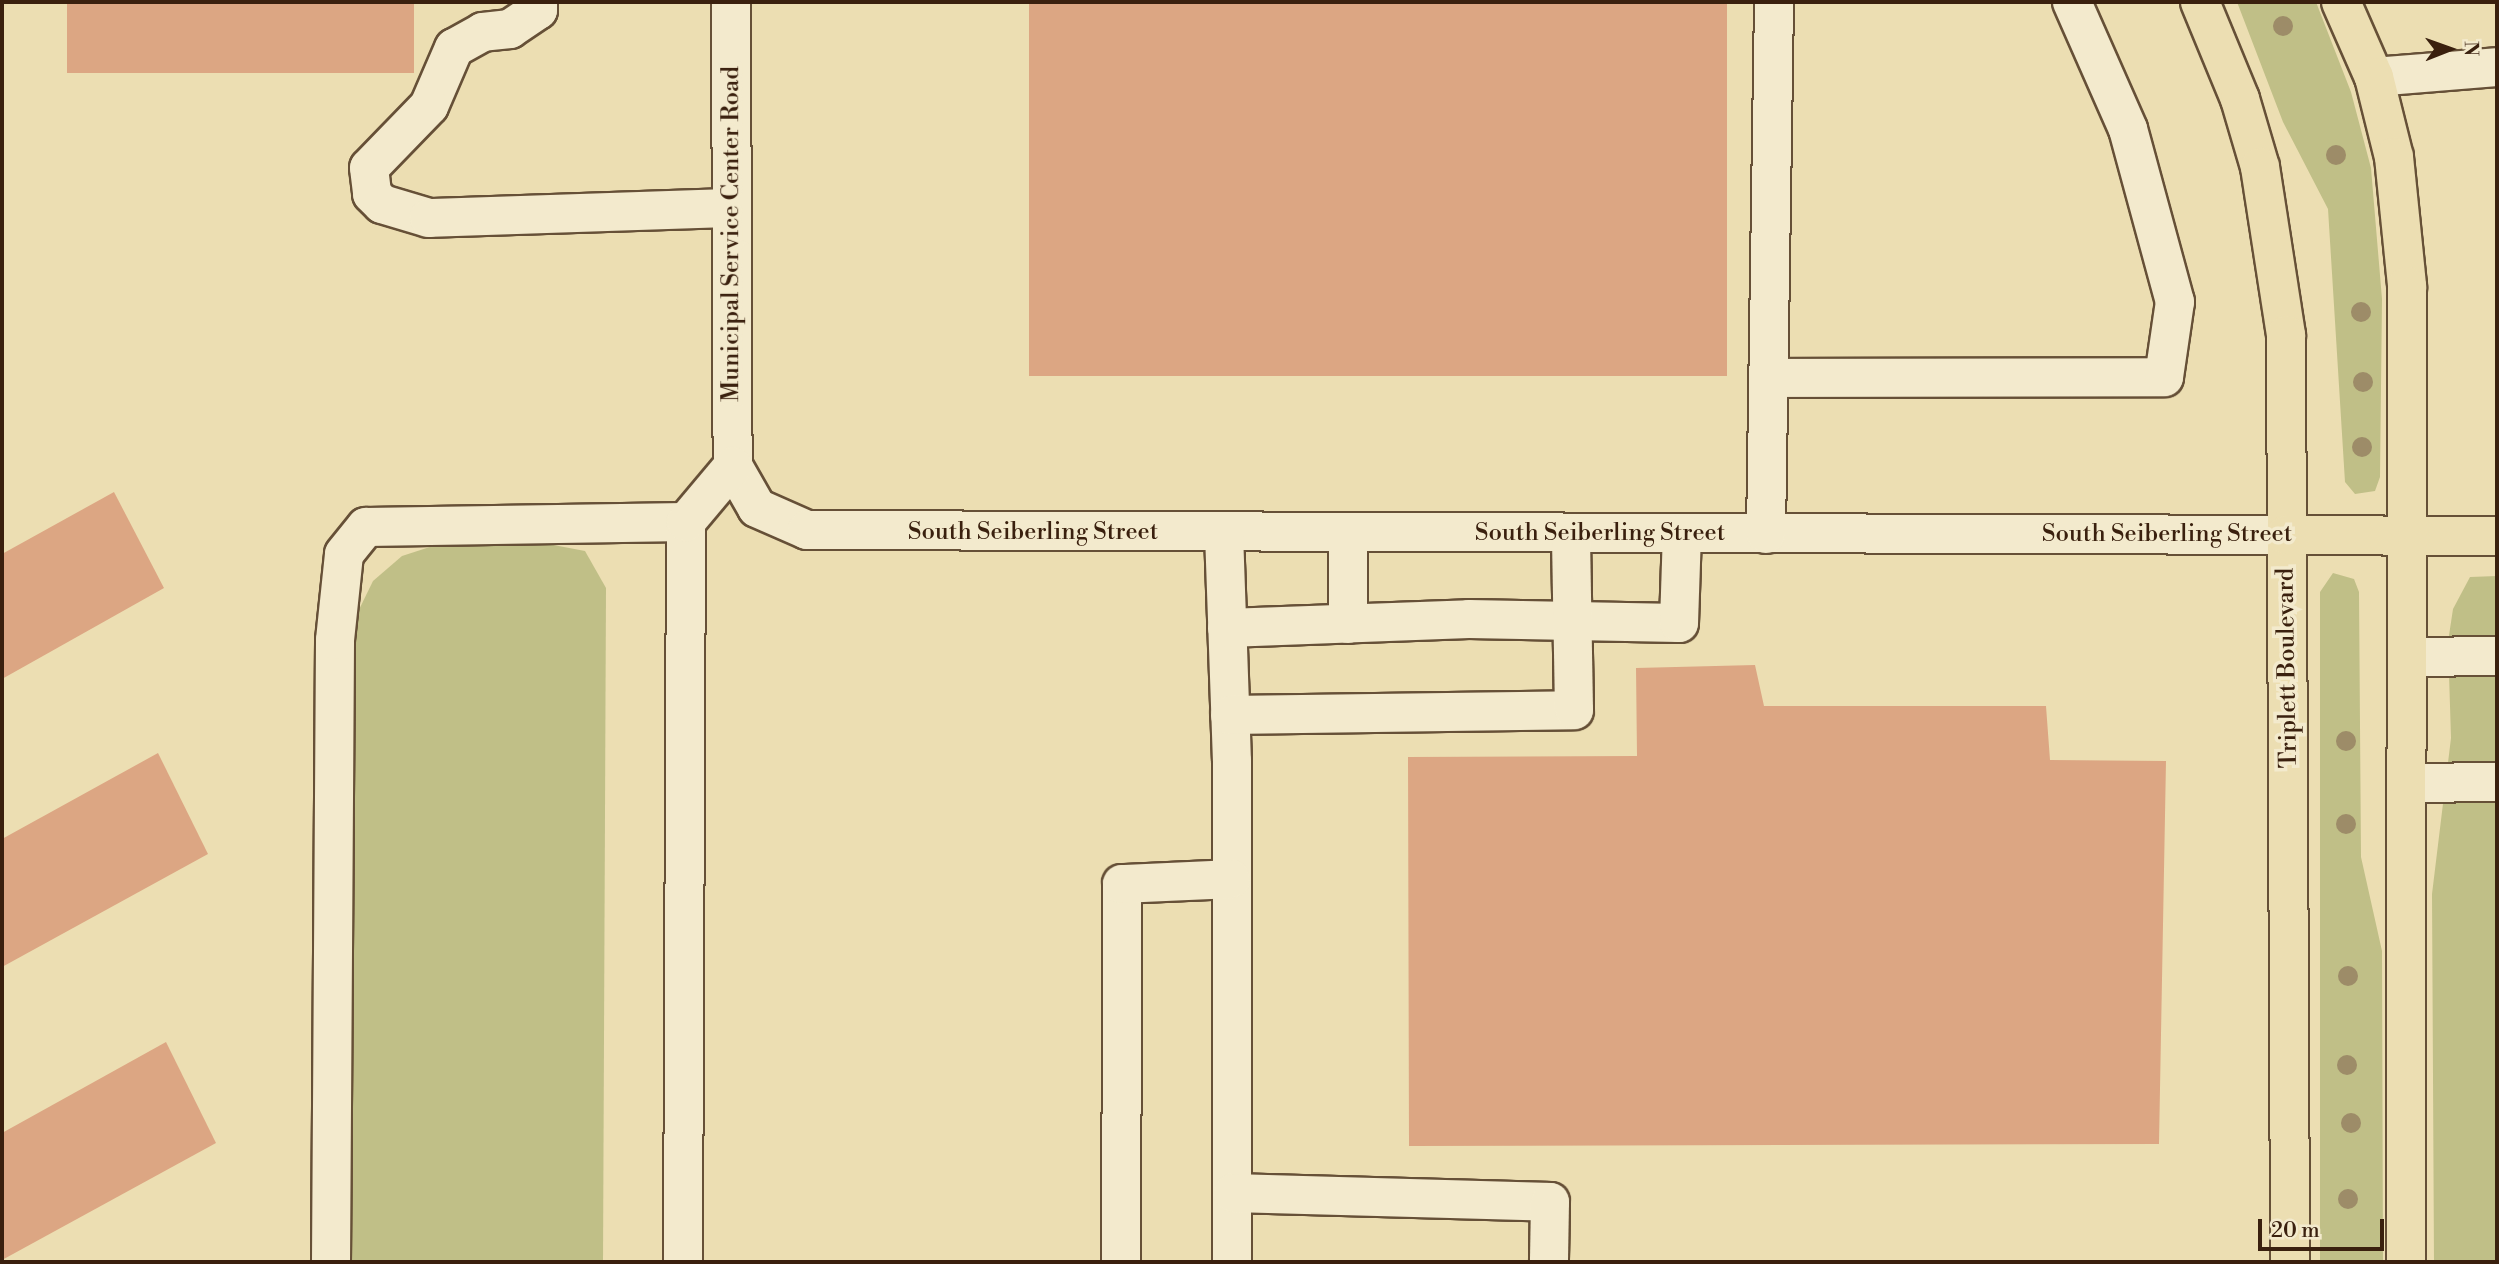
<!DOCTYPE html>
<html>
<head>
<meta charset="utf-8">
<style>
  body { margin:0 }
  #map { position:relative; width:2499px; height:1264px; overflow:hidden; background:#ecdeb2; font-family:"Libre Bodoni",serif }
  div>[style] { position:absolute }
  [style*='--x'] { left:calc(var(--x)*1px); top:calc(var(--y)*1px); width:calc(var(--w)*1px); rotate:calc(var(--a)*1deg) }
  .green>* { inset:0; background:#c0bf87 }
  .building>* { inset:0; background:#dca683; transform-origin:0 0 }
  .roads { filter:drop-shadow(2px 0 #665037) drop-shadow(-2px 0 #665037) drop-shadow(0 2px #665037) drop-shadow(0 -2px #665037) }
  .minor>* { height:38px; margin:-19px; padding:0 19px; transform-origin:19px; border-radius:19px; background:#f3eacd }
  .major>* { height:38px; margin:-19px; padding:0 19px; transform-origin:19px; border-radius:19px; background:#ecdeb2 }
  .trees>* { width:20px; height:20px; margin:-10px; border-radius:50%; background:#9d8c68 }
  span { translate:-50% -50%; white-space:nowrap; text-align:center; line-height:1.15; -webkit-text-stroke:7px #f3eacd; paint-order:stroke }
  .street-label { font-size:24px; color:#3a200e }
  .frame { position:absolute; inset:0; border:4px solid #3a200e; pointer-events:none }
  .north { position:absolute; left:2415px; top:14px; width:70px; height:70px; -webkit-text-stroke:5px #f3eacd; paint-order:stroke; rotate:89deg; font-size:19px; font-weight:700; line-height:28px; text-align:center; color:#3a200e }
  .north::after { content:''; display:block; margin:auto; width:24px; height:32px; background:#3a200e; clip-path:polygon(50% 0,100% 100%,50% 72%,0 100%) }
  .scale { position:absolute; left:2258px; top:1219px; width:126px; height:32px; box-sizing:border-box; border:4px solid #3a200e; border-top:0; padding-left:9px; font-size:21px; line-height:24px; white-space:nowrap; color:#3a200e; -webkit-text-stroke:5px #f3eacd; paint-order:stroke }
</style>
</head>
<body>
<div id="map">
  <div class="green">
    <div style="clip-path:polygon(2237px 2px,2316px 2px,2351px 92px,2371px 168px,2382px 299px,2380px 477px,2375px 491px,2355px 494px,2345px 482px,2328px 209px,2283px 122px)"></div>
    <div style="clip-path:polygon(543px 543px,585px 551px,606px 588px,603px 1262px,349px 1262px,350px 628px,373px 581px,402px 556px,436px 545px)"></div>
    <div style="clip-path:polygon(2333px 573px,2354px 579px,2359px 592px,2361px 857px,2382px 951px,2383px 1262px,2320px 1262px,2320px 592px)"></div>
    <div style="clip-path:polygon(2497px 576px,2497px 1262px,2434px 1262px,2432px 894px,2451px 738px,2448px 642px,2453px 609px,2470px 577px)"></div>
  </div>
  <div class="building">
    <div style="left:67px;top:2px;width:347px;height:71px"></div>
    <div style="left:1029px;top:2px;width:698px;height:374px"></div>
    <div style="clip-path:polygon(114px 492px,164px 588px,2px 679px,2px 554px)"></div>
    <div style="clip-path:polygon(1755px 665px,1764px 706px,2046px 706px,2050px 760px,2166px 761px,2159px 1144px,1409px 1146px,1408px 757px,1637px 756px,1636px 668px)"></div>
    <div style="clip-path:polygon(158px 753px,208px 854px,2px 967px,2px 839px)"></div>
    <div style="clip-path:polygon(166px 1042px,216px 1143px,2px 1260px,2px 1133px)"></div>
  </div>
  <div class="roads">
    <div class="minor">
      <div style="--x:538;--y:2;--w:8;--a:90"></div>
      <div style="--x:538;--y:10;--w:34;--a:146"></div>
      <div style="--x:510;--y:29;--w:27;--a:174"></div>
      <div style="--x:483;--y:32;--w:33;--a:151"></div>
      <div style="--x:454;--y:48;--w:63;--a:113.3"></div>
      <div style="--x:429;--y:106;--w:86;--a:134.1"></div>
      <div style="--x:369;--y:168;--w:26;--a:83"></div>
      <div style="--x:372;--y:194;--w:14;--a:45"></div>
      <div style="--x:382;--y:204;--w:49;--a:16.6"></div>
      <div style="--x:429;--y:218;--w:303;--a:-1.9"></div>
      <div style="--x:731;--y:2;--w:464;--a:89.8"></div>
      <div style="--x:733;--y:466;--w:48;--a:60.3"></div>
      <div style="--x:757;--y:508;--w:55;--a:23.7"></div>
      <div style="--x:807;--y:530;--w:1479;--a:0.19"></div>
      <div style="--x:2374;--y:77;--w:123;--a:-4.6"></div>
      <div style="--x:1768;--y:378;--w:396;--a:-0.1"></div>
      <div style="--x:2164;--y:377;--w:76;--a:-81.7"></div>
      <div style="--x:2175;--y:302;--w:179;--a:-105.2"></div>
      <div style="--x:2128;--y:129;--w:139;--a:-113.8"></div>
      <div style="--x:1224;--y:533;--w:228;--a:88"></div>
      <div style="--x:1232;--y:761;--w:501;--a:90"></div>
      <div style="--x:1348;--y:533;--w:91;--a:90"></div>
      <div style="--x:1766;--y:534;--w:532;--a:-89.14"></div>
      <div style="--x:1227;--y:628;--w:242;--a:-2.1"></div>
      <div style="--x:1469;--y:619;--w:210;--a:1.1"></div>
      <div style="--x:1679;--y:623;--w:89;--a:-88.1"></div>
      <div style="--x:2407;--y:657;--w:90;--a:-0.6"></div>
      <div style="--x:1230;--y:715;--w:344;--a:-0.8"></div>
      <div style="--x:1574;--y:710;--w:176;--a:-91"></div>
      <div style="--x:2407;--y:783;--w:90;--a:-0.6"></div>
      <div style="--x:1233;--y:1193;--w:317;--a:1.6"></div>
      <div style="--x:1550;--y:1202;--w:60;--a:91"></div>
      <div style="--x:331;--y:1262;--w:622;--a:-89.63"></div>
      <div style="--x:335;--y:640;--w:86;--a:-84"></div>
      <div style="--x:344;--y:554;--w:35;--a:-51"></div>
      <div style="--x:366;--y:527;--w:320;--a:-0.9"></div>
      <div style="--x:683;--y:1262;--w:740;--a:-89.77"></div>
      <div style="--x:686;--y:522;--w:73;--a:-50"></div>
      <div style="--x:1121;--y:1262;--w:378;--a:-89.8"></div>
      <div style="--x:1122;--y:884;--w:109;--a:-2.6"></div>
    </div>
    <div class="major">
      <div style="--x:2200;--y:2;--w:105;--a:67.6"></div>
      <div style="--x:2240;--y:99;--w:71;--a:73.6"></div>
      <div style="--x:2260;--y:167;--w:170;--a:81.2"></div>
      <div style="--x:2286;--y:335;--w:927;--a:89.75"></div>
      <div style="--x:2341;--y:2;--w:82;--a:66.3"></div>
      <div style="--x:2374;--y:77;--w:82;--a:76"></div>
      <div style="--x:2394;--y:157;--w:130;--a:84.2"></div>
      <div style="--x:2407;--y:286;--w:976;--a:90.06"></div>
      <div style="--x:2286;--y:535;--w:211;--a:0.3"></div>
    </div>
  </div>
  <div class="trees">
    <div style="left:2283px;top:26px"></div>
    <div style="left:2336px;top:155px"></div>
    <div style="left:2361px;top:312px"></div>
    <div style="left:2363px;top:382px"></div>
    <div style="left:2362px;top:447px"></div>
    <div style="left:2346px;top:741px"></div>
    <div style="left:2346px;top:824px"></div>
    <div style="left:2348px;top:976px"></div>
    <div style="left:2347px;top:1065px"></div>
    <div style="left:2351px;top:1123px"></div>
    <div style="left:2348px;top:1199px"></div>
  </div>
  <div class="street-label">
    <span style="left:732px;top:234px;rotate:-90deg">Municipal Service Center Road</span>
    <span style="left:1033px;top:533px">South Seiberling Street</span>
    <span style="left:1600px;top:534px">South Seiberling Street</span>
    <span style="left:2167px;top:535px">South Seiberling Street</span>
    <span style="left:2288px;top:668px;rotate:-91deg">Triplett Boulevard</span>
  </div>
  <div class="frame"></div>
  <div class="north">N</div>
  <div class="scale">20 m</div>
</div>
</body>
</html>
